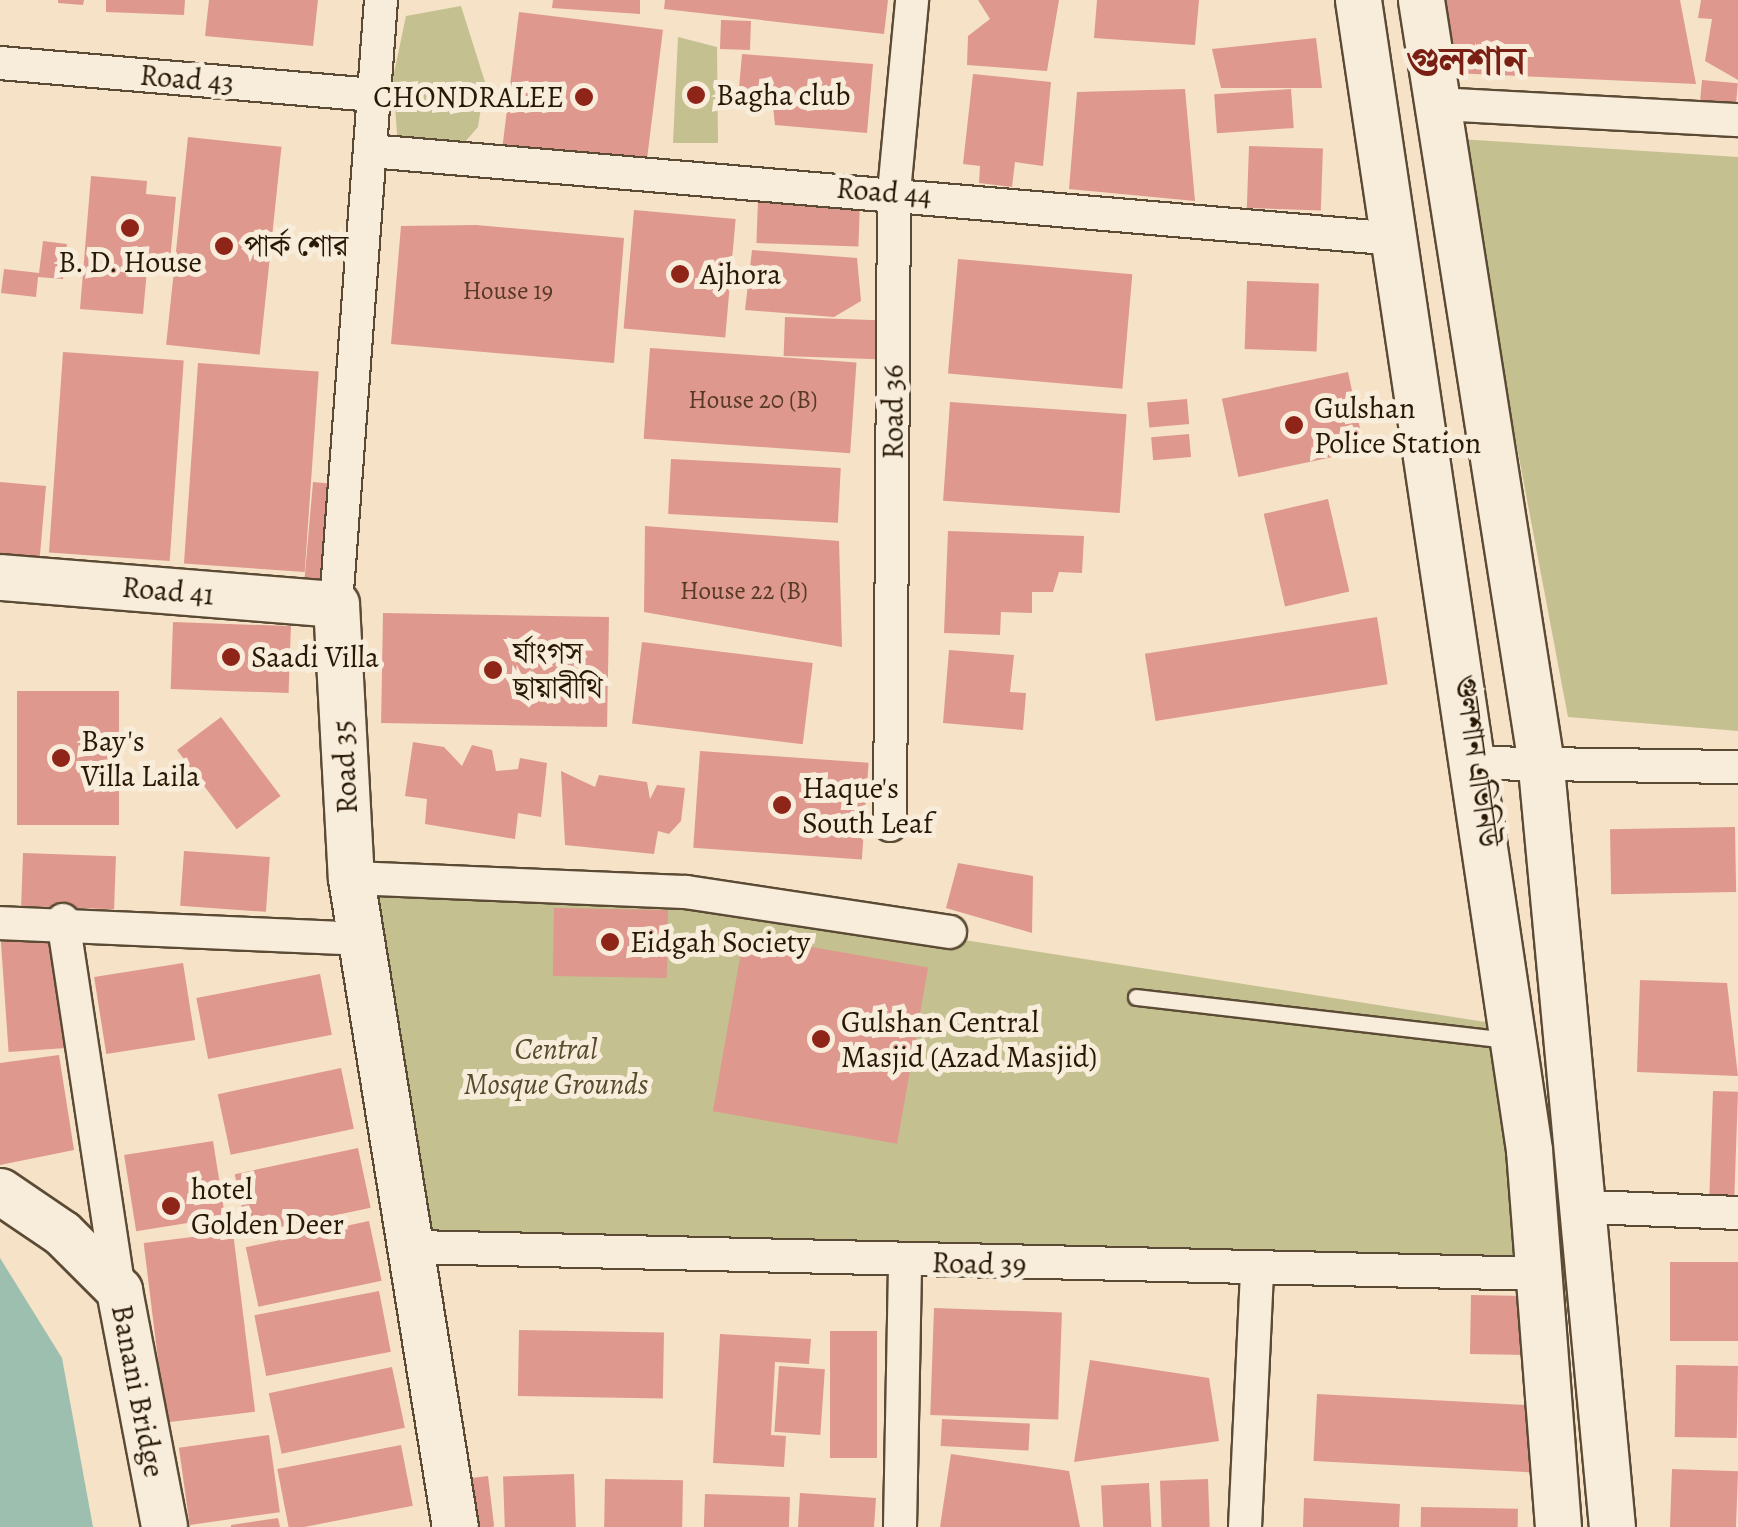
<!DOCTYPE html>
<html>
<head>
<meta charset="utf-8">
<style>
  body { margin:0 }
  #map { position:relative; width:1738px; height:1527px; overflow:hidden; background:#f5e2c7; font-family:Alegreya,"Noto Serif Bengali",serif }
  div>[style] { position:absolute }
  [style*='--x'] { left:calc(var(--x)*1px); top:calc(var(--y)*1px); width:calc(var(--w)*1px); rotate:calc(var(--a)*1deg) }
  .green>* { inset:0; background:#c4c090 }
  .water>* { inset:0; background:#9dbfb0 }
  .building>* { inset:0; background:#df988d; transform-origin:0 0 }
  .roads { filter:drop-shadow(2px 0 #5b4b35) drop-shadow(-2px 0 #5b4b35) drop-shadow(0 2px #5b4b35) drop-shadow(0 -2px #5b4b35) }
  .service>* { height:15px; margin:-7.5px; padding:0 7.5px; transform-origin:7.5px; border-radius:7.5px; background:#f8ecdb }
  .minor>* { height:32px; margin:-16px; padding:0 16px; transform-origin:16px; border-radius:16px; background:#f8ecdb }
  .secondary>* { height:45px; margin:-22.5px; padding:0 22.5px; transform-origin:22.5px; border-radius:22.5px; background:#f8ecdb }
  .dots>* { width:28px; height:28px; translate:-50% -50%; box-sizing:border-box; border:5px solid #f8ecdb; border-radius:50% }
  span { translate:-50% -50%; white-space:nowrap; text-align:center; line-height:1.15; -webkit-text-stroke:10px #f8ecdb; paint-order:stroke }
  .number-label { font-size:25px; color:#563926 }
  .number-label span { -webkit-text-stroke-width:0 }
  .street-label { font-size:30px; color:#281904 }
  .poi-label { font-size:30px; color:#281904 }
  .left { translate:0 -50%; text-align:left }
  .right { translate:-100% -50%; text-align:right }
  .park-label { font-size:30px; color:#574b2e; font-style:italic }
  .district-label { font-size:40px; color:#7a1f14; font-weight:700 }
</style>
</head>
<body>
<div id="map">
  <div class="green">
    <div style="clip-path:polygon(461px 6px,485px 82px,478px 127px,457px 151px,398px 147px,393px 78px,406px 16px)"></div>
    <div style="clip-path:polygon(678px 37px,717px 47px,718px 143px,673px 143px)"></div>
    <div style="clip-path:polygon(1459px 139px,1738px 157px,1738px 731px,1568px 717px)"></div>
    <div style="clip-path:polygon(342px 884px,495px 884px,958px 939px,1498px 1024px,1526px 1269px,419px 1237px)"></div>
  </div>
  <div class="water">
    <div style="clip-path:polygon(0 1258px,62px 1358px,93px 1527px,0 1527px)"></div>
  </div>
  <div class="building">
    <div style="clip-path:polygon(58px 0,84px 0,83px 5px,58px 3px)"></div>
    <div style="clip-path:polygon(106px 0,185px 0,184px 15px,106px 12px)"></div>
    <div style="clip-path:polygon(209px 0,318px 0,313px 46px,205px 36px)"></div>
    <div style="clip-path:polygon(553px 0,640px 0,640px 14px,552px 8px)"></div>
    <div style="clip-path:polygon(665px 0,888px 0,884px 34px,664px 9px)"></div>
    <div style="clip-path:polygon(978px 0,1059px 0,1047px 71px,967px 65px,968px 36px,990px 19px)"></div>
    <div style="clip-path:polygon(1097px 0,1199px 0,1195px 45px,1094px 38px)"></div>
    <div style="clip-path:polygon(1440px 0,1680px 0,1696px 84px,1452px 73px)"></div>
    <div style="clip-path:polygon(1701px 0,1738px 0,1738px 80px,1705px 61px,1712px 19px,1698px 18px)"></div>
    <div style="left:519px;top:12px;width:145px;height:153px;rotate:7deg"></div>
    <div style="left:721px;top:20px;width:30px;height:29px;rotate:2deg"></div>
    <div style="clip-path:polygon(1316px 38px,1322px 88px,1221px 88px,1212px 49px)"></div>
    <div style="clip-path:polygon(742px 54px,873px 64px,867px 133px,775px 125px,773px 107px,738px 100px)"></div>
    <div style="clip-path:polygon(973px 74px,1051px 82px,1043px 166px,1015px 162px,1012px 187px,979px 183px,980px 166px,963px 164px)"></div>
    <div style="left:1702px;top:80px;width:36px;height:31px;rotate:5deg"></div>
    <div style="clip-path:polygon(1185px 89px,1195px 201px,1069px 189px,1077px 92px)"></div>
    <div style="left:1291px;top:89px;width:39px;height:77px;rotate:86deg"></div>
    <div style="left:188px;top:137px;width:94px;height:209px;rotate:6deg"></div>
    <div style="left:1249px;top:146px;width:74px;height:62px;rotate:2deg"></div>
    <div style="clip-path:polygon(91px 176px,147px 181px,146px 194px,176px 197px,170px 261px,148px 259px,143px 314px,80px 309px)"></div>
    <div style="left:758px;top:199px;width:102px;height:44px;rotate:2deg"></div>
    <div style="left:634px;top:210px;width:102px;height:119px;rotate:5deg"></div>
    <div style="clip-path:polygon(476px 225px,624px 238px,614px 363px,391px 344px,401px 226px)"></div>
    <div style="clip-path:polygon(43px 241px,67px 244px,63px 279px,38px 277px,36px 297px,1px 293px,4px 269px,39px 273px)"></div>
    <div style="clip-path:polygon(752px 250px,857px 258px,861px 301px,834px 317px,745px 310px)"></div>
    <div style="left:958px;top:259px;width:175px;height:115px;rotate:5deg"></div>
    <div style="left:1247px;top:281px;width:72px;height:68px;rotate:2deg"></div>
    <div style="left:785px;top:317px;width:101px;height:39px;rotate:2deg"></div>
    <div style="left:650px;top:348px;width:207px;height:91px;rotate:4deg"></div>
    <div style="left:63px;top:352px;width:121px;height:201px;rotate:4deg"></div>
    <div style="left:198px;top:363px;width:121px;height:201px;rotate:4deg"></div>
    <div style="left:1348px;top:372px;width:80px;height:129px;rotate:78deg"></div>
    <div style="left:1187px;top:399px;width:25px;height:40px;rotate:85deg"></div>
    <div style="left:950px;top:402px;width:177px;height:99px;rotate:4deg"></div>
    <div style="left:1189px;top:434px;width:23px;height:38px;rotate:85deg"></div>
    <div style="left:671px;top:459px;width:170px;height:55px;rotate:3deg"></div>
    <div style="clip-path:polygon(0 482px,46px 486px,39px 566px,0 562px)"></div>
    <div style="left:313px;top:482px;width:25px;height:98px;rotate:5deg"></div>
    <div style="left:1328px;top:499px;width:95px;height:66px;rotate:77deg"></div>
    <div style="clip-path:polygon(645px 526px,839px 541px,842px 647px,644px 612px)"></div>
    <div style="clip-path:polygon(948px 531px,1084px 536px,1082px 573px,1059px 572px,1053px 592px,1032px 592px,1032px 613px,1001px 612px,1000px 635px,944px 633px)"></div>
    <div style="left:383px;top:613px;width:226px;height:110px;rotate:1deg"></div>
    <div style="left:1377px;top:617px;width:68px;height:235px;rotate:81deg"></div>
    <div style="left:173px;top:622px;width:118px;height:67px;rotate:2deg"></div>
    <div style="left:642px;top:642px;width:172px;height:82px;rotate:7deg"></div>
    <div style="clip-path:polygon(949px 650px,1014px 655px,1010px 692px,1026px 693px,1023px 730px,943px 723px)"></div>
    <div style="left:17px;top:691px;width:102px;height:134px"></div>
    <div style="left:221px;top:717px;width:99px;height:55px;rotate:53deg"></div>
    <div style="clip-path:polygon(413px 742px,444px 747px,462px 766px,472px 745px,492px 750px,496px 771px,518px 769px,520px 758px,547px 763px,541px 817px,518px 813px,515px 839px,425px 824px,427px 799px,405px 796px)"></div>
    <div style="left:700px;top:751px;width:169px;height:97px;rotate:4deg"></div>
    <div style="clip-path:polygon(561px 771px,595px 787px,599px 775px,647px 782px,650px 799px,657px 785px,685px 788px,681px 821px,669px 834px,658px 831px,654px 854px,565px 845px)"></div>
    <div style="left:1735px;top:827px;width:65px;height:125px;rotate:89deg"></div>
    <div style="left:184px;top:851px;width:86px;height:55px;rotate:4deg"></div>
    <div style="left:23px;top:853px;width:93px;height:53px;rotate:2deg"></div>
    <div style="clip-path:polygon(958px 863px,1033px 876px,1032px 933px,946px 908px)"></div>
    <div style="left:554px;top:908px;width:114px;height:68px;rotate:1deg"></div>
    <div style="left:61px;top:927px;width:121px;height:61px;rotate:86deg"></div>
    <div style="left:744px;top:935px;width:187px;height:179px;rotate:10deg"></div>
    <div style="left:183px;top:963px;width:78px;height:90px;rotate:81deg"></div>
    <div style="left:320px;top:974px;width:62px;height:126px;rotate:79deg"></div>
    <div style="clip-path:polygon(1640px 980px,1727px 983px,1738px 1076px,1637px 1072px)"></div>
    <div style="clip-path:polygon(59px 1055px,74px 1150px,0 1165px,0 1063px)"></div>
    <div style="left:341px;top:1068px;width:62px;height:126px;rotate:78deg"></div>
    <div style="left:1713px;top:1091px;width:25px;height:105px;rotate:2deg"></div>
    <div style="left:213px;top:1141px;width:77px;height:90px;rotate:81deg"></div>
    <div style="left:358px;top:1148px;width:61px;height:126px;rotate:78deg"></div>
    <div style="left:369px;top:1221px;width:61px;height:126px;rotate:78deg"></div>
    <div style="left:233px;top:1232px;width:181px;height:90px;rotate:83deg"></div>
    <div style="left:1738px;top:1262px;width:79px;height:68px;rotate:90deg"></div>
    <div style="left:379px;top:1291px;width:62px;height:127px;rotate:79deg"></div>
    <div style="left:1471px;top:1295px;width:58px;height:59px;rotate:1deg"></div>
    <div style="left:934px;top:1308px;width:128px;height:107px;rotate:2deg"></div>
    <div style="left:519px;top:1330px;width:145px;height:66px;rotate:1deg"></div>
    <div style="left:830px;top:1331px;width:47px;height:127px"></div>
    <div style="clip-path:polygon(720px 1334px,811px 1339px,809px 1364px,775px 1362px,771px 1435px,786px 1436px,784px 1467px,713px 1463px)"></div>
    <div style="clip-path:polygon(1090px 1360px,1209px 1378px,1219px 1441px,1074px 1462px)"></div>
    <div style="left:1676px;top:1365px;width:62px;height:72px;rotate:1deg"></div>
    <div style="left:779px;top:1366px;width:46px;height:66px;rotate:4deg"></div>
    <div style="left:392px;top:1367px;width:62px;height:126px;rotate:78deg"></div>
    <div style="left:1317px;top:1394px;width:221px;height:67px;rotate:3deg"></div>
    <div style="left:942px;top:1419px;width:88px;height:27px;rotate:3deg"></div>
    <div style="left:269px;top:1435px;width:78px;height:91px;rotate:82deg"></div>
    <div style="left:401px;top:1445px;width:62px;height:126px;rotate:79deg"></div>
    <div style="clip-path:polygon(951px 1454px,1069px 1471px,1080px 1527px,940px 1527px)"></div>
    <div style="left:1672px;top:1469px;width:66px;height:58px;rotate:2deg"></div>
    <div style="left:574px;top:1474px;width:53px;height:71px;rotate:88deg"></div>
    <div style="left:488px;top:1476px;width:51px;height:29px;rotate:83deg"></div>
    <div style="left:605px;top:1479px;width:78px;height:48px;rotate:1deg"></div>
    <div style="left:1208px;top:1479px;width:48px;height:48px;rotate:88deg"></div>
    <div style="left:1149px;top:1483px;width:44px;height:48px;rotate:87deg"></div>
    <div style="clip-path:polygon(800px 1493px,876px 1498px,874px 1527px,798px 1527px)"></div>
    <div style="left:705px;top:1494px;width:85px;height:33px;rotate:2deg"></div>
    <div style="clip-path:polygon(1304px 1498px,1400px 1504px,1399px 1527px,1303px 1527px)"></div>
    <div style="left:1421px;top:1507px;width:97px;height:20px;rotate:1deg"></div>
    <div style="clip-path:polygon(278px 1518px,280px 1527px,231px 1527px,231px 1525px)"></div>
  </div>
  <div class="roads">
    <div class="service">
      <div style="--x:1136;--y:997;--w:375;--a:6.6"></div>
    </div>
    <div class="minor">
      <div style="--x:0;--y:63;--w:374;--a:4.9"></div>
      <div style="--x:1438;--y:104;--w:300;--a:3.1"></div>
      <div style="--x:370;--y:151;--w:1031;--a:4.9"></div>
      <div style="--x:336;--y:604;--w:606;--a:-85.74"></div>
      <div style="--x:1478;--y:763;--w:260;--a:0.9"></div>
      <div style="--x:890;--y:825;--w:633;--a:-89.64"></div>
      <div style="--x:894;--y:192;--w:193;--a:-84.6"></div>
      <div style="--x:351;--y:878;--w:335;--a:2.4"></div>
      <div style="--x:686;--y:892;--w:267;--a:8.6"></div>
      <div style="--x:63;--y:920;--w:374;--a:81.4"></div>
      <div style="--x:0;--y:923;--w:361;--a:2.5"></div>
      <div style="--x:1589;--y:1207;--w:149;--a:2.3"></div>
      <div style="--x:415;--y:1247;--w:1129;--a:1.37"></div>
      <div style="--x:900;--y:1527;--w:265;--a:-88.9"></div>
      <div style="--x:1245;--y:1527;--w:255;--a:-87.3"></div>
    </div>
    <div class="secondary">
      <div style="--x:1358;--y:0;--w:1163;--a:81.54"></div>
      <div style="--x:1529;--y:1150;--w:378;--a:85.6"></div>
      <div style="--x:1421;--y:0;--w:766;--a:81.07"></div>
      <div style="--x:1540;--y:757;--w:773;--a:84.66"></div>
      <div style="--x:0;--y:577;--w:337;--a:4.6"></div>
      <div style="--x:336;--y:604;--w:274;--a:86.9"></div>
      <div style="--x:351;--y:878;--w:657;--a:80.9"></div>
      <div style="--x:0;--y:1191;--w:75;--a:34.1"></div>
      <div style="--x:62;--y:1233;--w:81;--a:45"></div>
      <div style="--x:119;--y:1290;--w:241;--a:79.2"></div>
    </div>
  </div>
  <div class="dots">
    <div style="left:696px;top:95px;background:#8f2418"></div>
    <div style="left:584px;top:97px;background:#8f2418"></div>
    <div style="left:130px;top:228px;background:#8f2418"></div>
    <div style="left:224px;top:246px;background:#8f2418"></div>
    <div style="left:680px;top:274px;background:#8f2418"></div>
    <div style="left:1294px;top:425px;background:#8f2418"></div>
    <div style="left:231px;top:657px;background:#8f2418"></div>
    <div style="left:493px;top:670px;background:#8f2418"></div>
    <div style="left:61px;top:758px;background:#8f2418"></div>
    <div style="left:782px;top:805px;background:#8f2418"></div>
    <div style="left:610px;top:942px;background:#8f2418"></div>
    <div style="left:821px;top:1039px;background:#8f2418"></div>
    <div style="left:171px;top:1206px;background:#8f2418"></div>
  </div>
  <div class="number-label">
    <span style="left:508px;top:291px">House 19</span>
    <span style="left:753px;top:400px">House 20 (B)</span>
    <span style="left:744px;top:591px">House 22 (B)</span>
  </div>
  <div class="street-label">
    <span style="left:187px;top:79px;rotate:5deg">Road 43</span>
    <span style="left:884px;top:192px;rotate:5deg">Road 44</span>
    <span style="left:893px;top:412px;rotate:-90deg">Road 36</span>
    <span style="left:168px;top:591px;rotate:5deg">Road 41</span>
    <span style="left:1477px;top:761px;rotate:82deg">গুলশান এভিনিউ</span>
    <span style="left:345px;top:767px;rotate:-93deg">Road 35</span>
    <span style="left:979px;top:1264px;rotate:2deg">Road 39</span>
    <span style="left:138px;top:1391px;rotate:79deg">Banani Bridge</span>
  </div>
  <div class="poi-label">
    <span class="left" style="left:716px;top:95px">Bagha club</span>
    <span class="right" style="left:564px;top:97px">CHONDRALEE</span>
    <span class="left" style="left:244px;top:246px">পার্ক শোর</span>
    <span style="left:130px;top:262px">B. D. House</span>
    <span class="left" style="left:700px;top:274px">Ajhora</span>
    <span class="left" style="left:1314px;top:425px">Gulshan<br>Police Station</span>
    <span class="left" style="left:513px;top:670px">র্যাংগস<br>ছায়াবীথি</span>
    <span class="left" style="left:251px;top:657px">Saadi Villa</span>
    <span class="left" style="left:81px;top:758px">Bay's<br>Villa Laila</span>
    <span class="left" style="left:802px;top:805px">Haque's<br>South Leaf</span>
    <span class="left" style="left:630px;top:942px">Eidgah Society</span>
    <span class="left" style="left:841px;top:1039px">Gulshan Central<br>Masjid (Azad Masjid)</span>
    <span class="left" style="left:191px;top:1206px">hotel<br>Golden Deer</span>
  </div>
  <div class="park-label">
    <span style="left:556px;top:1066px">Central<br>Mosque Grounds</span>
  </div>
  <div class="district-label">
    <span style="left:1466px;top:61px">গুলশান</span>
  </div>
</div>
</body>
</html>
